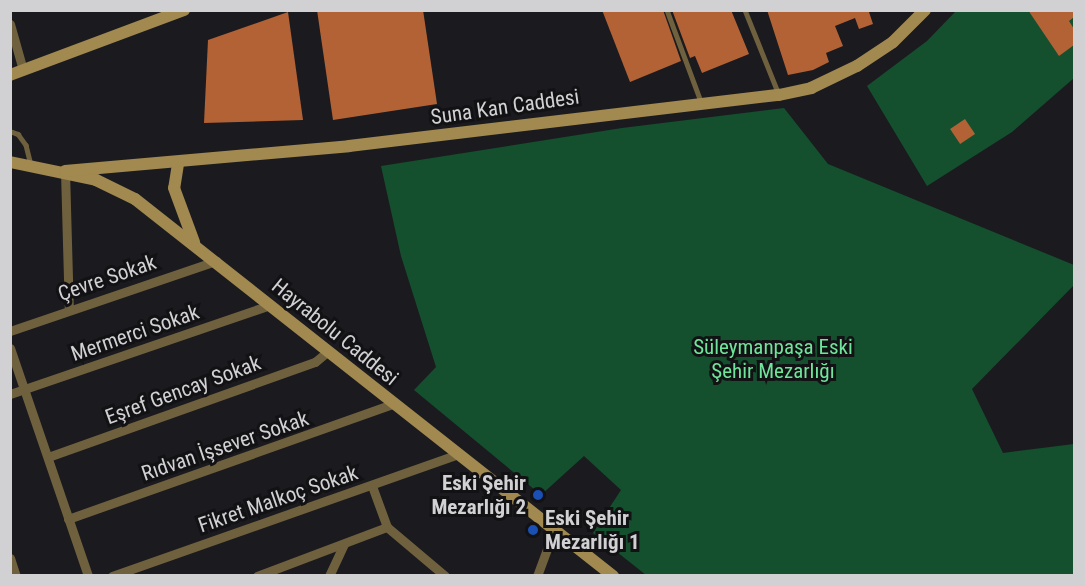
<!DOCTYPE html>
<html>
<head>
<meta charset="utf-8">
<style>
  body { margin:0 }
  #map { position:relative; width:1085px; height:586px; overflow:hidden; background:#1b1b1f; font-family:"Roboto Condensed",sans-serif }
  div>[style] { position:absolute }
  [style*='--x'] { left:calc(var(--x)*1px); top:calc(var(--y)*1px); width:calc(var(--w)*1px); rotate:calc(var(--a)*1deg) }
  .green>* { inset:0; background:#14502e }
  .building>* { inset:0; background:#b36236; transform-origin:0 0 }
  .lane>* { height:4.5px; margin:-2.25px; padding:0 2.25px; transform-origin:2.25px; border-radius:2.25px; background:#70613e }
  .street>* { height:9px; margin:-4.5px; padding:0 4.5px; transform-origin:4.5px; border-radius:4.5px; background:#70613e }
  .secondary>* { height:12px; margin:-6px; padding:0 6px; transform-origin:6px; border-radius:6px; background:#a1894f }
  .dots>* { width:16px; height:16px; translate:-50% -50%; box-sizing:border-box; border:3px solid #121215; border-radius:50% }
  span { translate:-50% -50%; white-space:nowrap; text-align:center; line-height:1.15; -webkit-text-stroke:6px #121215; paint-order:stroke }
  .street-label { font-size:21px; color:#d1d1d3 }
  .park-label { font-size:21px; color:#6fe59b }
  .poi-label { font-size:21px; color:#d1d1d3; font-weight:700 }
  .right { translate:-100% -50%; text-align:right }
  .left { translate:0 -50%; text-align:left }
  .frame { position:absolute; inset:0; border:12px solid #d1d1d3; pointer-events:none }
</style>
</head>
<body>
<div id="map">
  <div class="green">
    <div style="clip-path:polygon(956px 11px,1074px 11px,1074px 78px,1012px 132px,927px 186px,867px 86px,927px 41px)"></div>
    <div style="clip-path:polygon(784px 108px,828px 164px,1074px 265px,1074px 285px,972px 389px,1003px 453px,1074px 444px,1074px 575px,646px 575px,593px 533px,621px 490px,584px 456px,541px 495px,414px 390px,436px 367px,401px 256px,381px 166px,622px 128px)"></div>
  </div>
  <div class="building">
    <div style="clip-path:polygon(317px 10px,423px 10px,437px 104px,333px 120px)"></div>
    <div style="clip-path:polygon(602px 10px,663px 10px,681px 61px,630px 82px)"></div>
    <div style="clip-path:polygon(672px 10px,731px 10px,749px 54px,702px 73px,695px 56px,690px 58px)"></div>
    <div style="clip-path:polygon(767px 10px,872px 10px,869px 12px,873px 24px,859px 29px,855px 18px,835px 26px,843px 46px,826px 53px,829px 62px,813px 70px,788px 75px)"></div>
    <div style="clip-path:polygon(1028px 10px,1074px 10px,1074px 17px,1069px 21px,1074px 29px,1074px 45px,1059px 56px)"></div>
    <div style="clip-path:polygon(288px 12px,303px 120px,204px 123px,208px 40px)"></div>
    <div style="left:965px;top:119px;width:18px;height:18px;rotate:56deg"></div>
  </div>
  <div class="lane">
    <div style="--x:667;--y:10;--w:100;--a:69.6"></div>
    <div style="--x:745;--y:10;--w:88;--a:68.1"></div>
    <div style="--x:10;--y:131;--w:9;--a:21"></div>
    <div style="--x:18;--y:134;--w:14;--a:54"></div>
    <div style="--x:26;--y:145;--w:21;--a:76"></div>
  </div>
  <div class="street">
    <div style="--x:10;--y:24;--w:48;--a:74.2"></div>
    <div style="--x:65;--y:171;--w:139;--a:88.4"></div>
    <div style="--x:10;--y:331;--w:218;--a:-18.8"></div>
    <div style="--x:10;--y:348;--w:241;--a:71.1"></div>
    <div style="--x:10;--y:394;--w:275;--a:-18.9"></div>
    <div style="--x:48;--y:457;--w:283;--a:-19.6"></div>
    <div style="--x:315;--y:362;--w:16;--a:-40"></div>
    <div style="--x:372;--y:486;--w:44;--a:69.9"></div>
    <div style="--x:387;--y:527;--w:76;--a:40.2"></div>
    <div style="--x:68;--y:519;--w:345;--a:-19.5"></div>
    <div style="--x:10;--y:558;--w:19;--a:72"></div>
    <div style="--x:112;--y:576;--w:365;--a:-19.4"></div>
    <div style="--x:257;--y:576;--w:139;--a:-20.7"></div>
    <div style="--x:329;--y:576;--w:35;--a:-65"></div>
    <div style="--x:537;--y:576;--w:49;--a:-69.7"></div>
  </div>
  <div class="secondary">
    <div style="--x:10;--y:75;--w:186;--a:-20.5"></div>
    <div style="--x:10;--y:162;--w:88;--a:11.8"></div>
    <div style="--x:96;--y:180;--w:43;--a:26"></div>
    <div style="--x:135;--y:199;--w:609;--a:38.26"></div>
    <div style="--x:178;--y:164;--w:24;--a:99"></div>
    <div style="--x:174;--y:188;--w:58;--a:69.7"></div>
    <div style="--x:65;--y:171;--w:285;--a:-5"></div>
    <div style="--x:349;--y:146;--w:433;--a:-6.8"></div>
    <div style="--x:779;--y:95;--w:33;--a:-12"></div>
    <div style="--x:811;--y:88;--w:51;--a:-25.6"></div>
    <div style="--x:857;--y:66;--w:43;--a:-33.7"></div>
    <div style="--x:893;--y:42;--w:45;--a:-45"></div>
  </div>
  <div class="dots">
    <div style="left:538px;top:495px;background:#1a4fb4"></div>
    <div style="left:533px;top:530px;background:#1a4fb4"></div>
  </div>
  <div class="street-label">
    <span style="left:505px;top:107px;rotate:-8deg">Suna Kan Caddesi</span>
    <span style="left:107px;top:278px;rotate:-19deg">Çevre Sokak</span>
    <span style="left:335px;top:332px;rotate:39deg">Hayrabolu Caddesi</span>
    <span style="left:135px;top:333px;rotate:-19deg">Mermerci Sokak</span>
    <span style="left:183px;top:390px;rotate:-20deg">Eşref Gencay Sokak</span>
    <span style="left:225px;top:446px;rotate:-19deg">Rıdvan İşsever Sokak</span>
    <span style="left:278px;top:499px;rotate:-19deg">Fikret Malkoç Sokak</span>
  </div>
  <div class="park-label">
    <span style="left:773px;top:359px">Süleymanpaşa Eski<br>Şehir Mezarlığı</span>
  </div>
  <div class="poi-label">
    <span class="right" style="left:526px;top:495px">Eski Şehir<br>Mezarlığı 2</span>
    <span class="left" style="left:545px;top:530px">Eski Şehir<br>Mezarlığı 1</span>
  </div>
  <div class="frame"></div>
</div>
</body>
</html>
